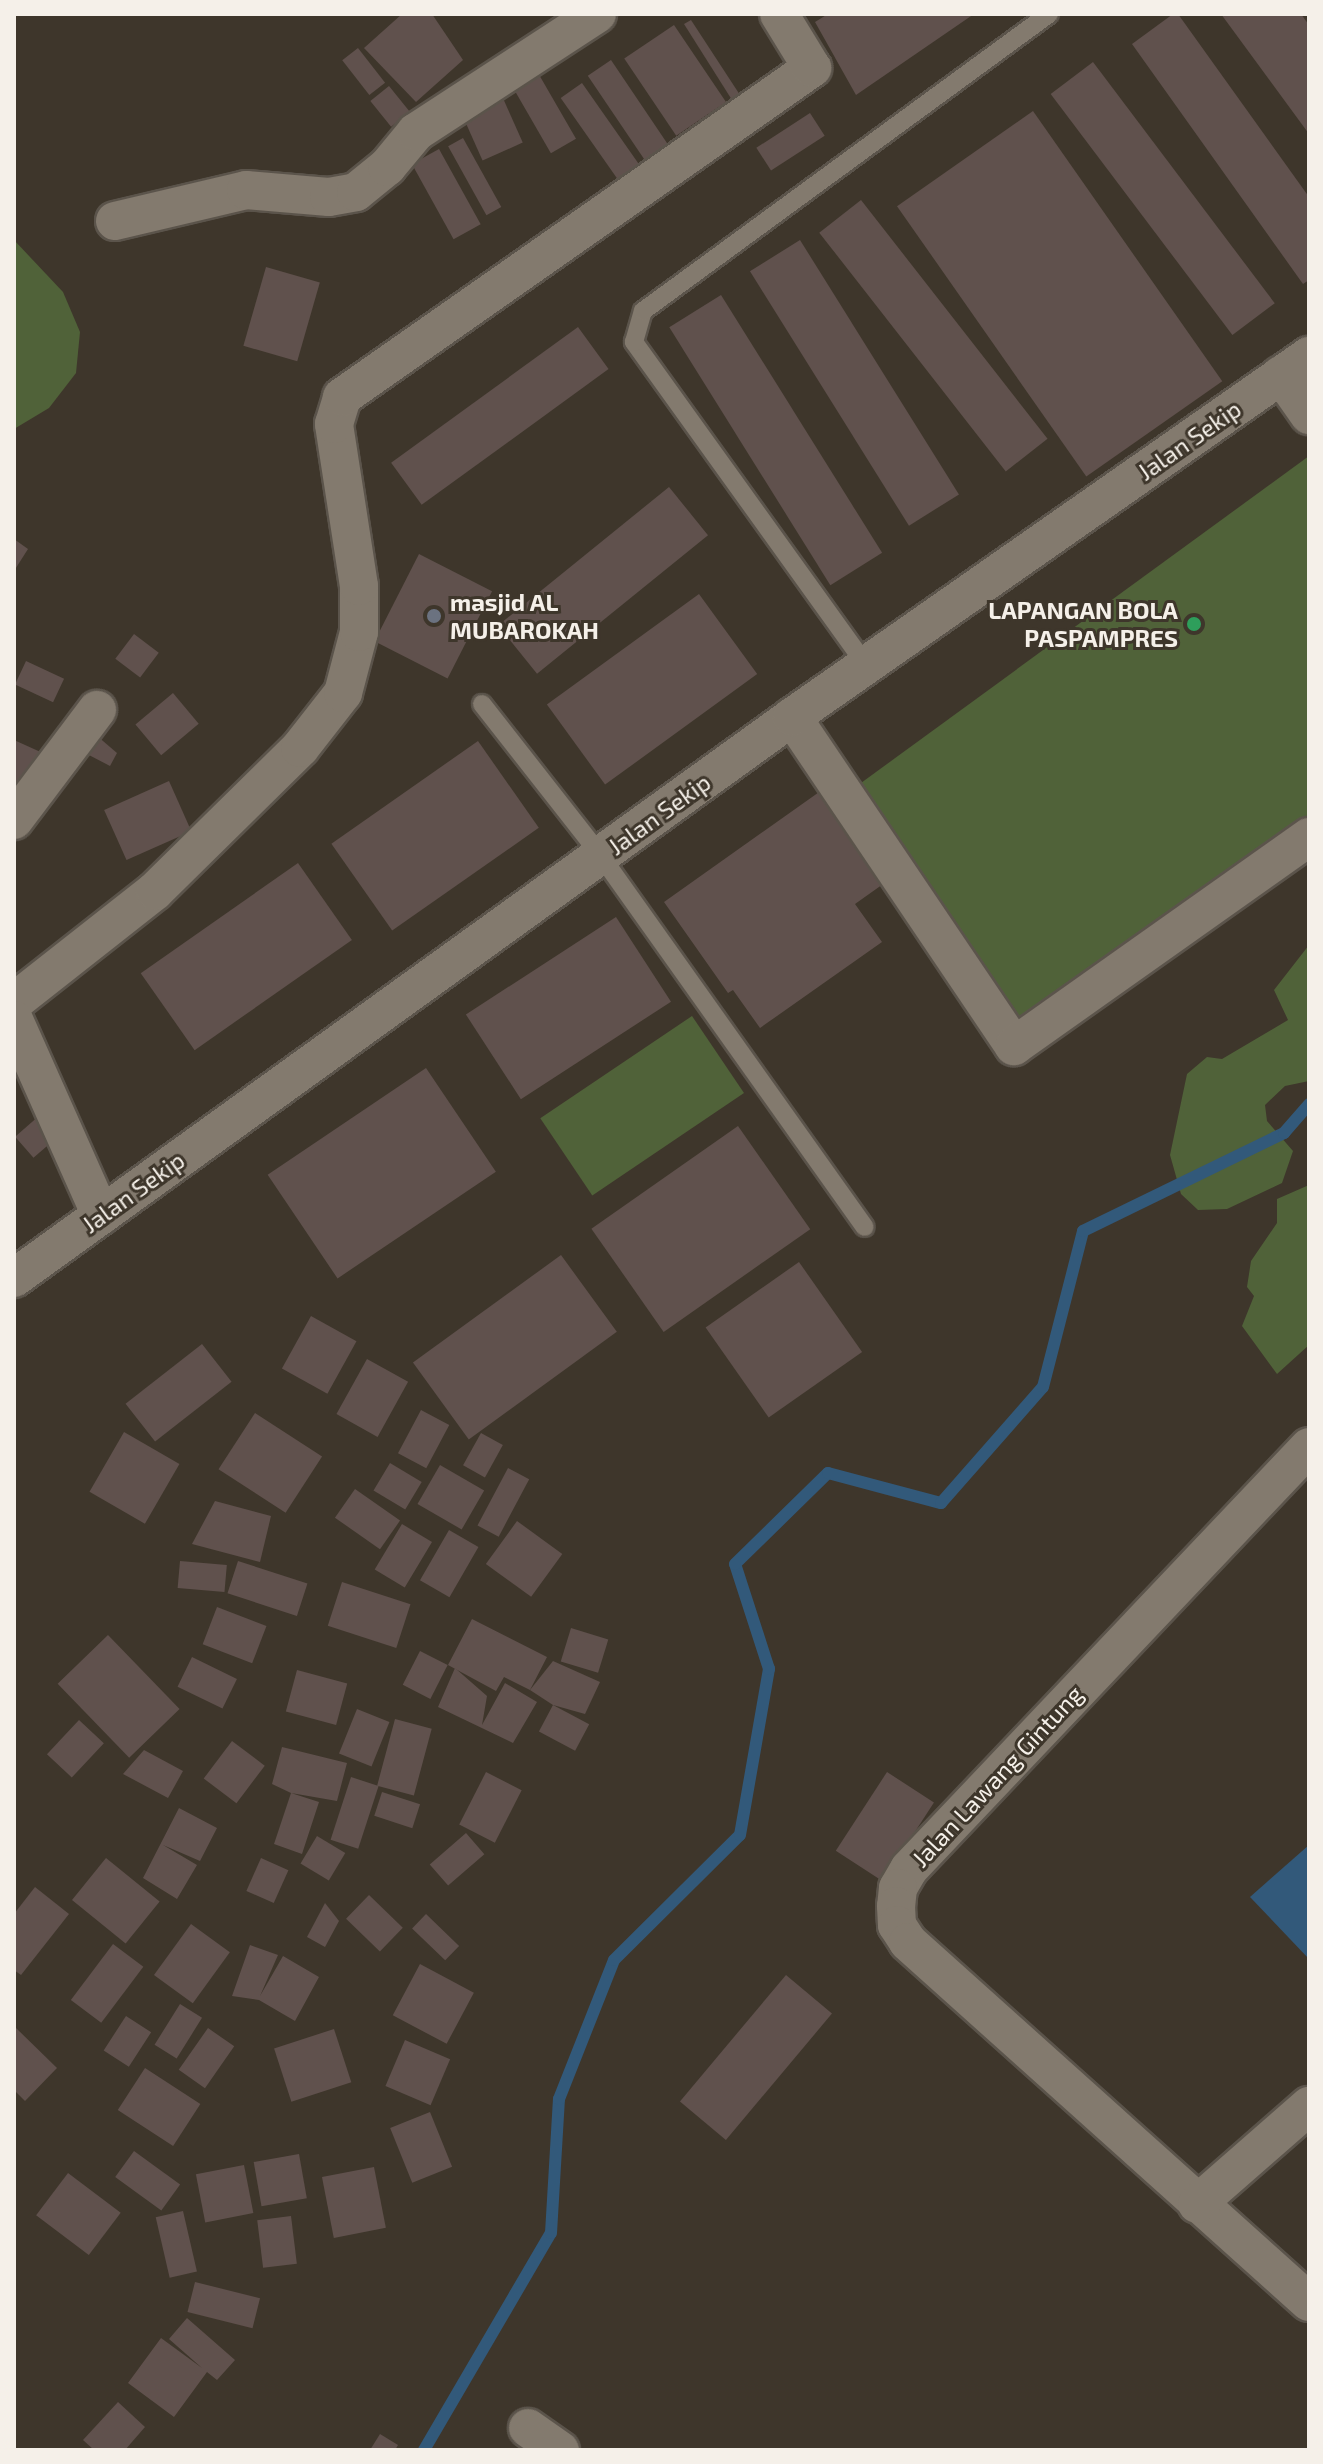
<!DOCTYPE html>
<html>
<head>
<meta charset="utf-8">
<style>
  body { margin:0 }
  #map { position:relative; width:1323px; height:2464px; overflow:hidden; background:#3e362b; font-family:"Exo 2",sans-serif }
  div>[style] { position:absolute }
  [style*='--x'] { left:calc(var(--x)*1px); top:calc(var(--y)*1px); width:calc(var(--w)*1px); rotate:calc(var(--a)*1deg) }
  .green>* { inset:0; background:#506239; transform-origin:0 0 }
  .water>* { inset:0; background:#32597a }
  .stream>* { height:12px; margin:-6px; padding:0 6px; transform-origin:6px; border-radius:6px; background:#32597a }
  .building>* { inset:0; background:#60514d; transform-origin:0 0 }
  .roads { filter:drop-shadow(2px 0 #5b544b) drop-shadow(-2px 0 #5b544b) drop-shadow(0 2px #5b544b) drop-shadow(0 -2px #5b544b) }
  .lane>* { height:18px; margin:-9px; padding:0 9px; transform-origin:9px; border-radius:9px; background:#837a6e }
  .street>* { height:38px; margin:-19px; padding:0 19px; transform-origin:19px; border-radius:19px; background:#837a6e }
  .dots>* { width:22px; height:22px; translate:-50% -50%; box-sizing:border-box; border:4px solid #3e362b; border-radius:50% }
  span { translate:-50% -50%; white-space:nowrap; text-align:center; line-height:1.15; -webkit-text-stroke:6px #3e362b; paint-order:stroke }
  .street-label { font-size:24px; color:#f5f0e9 }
  .poi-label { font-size:24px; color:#f5f0e9; font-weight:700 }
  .left { translate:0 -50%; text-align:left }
  .right { translate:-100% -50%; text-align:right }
  .frame { position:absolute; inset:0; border:16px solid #f5f0e9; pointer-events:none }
</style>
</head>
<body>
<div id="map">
  <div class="green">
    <div style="clip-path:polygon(14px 240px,63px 292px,80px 332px,76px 373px,49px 408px,14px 429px)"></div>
    <div style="clip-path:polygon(1309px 456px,1309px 816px,1010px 1026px,850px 791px)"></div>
    <div style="clip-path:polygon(1309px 945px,1309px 1081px,1285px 1086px,1265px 1105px,1267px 1121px,1293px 1151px,1282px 1183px,1227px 1209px,1198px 1210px,1181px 1194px,1170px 1155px,1187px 1074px,1207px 1057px,1222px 1059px,1288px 1020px,1274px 990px)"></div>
    <div style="left:692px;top:1016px;width:93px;height:183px;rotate:56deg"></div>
    <div style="clip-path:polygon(1309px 1185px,1309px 1345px,1277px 1374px,1242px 1326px,1254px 1296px,1247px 1287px,1251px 1261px,1277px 1223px,1277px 1199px)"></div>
  </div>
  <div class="water">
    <div style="clip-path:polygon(1309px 1845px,1309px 1959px,1250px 1897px)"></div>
  </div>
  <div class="stream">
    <div style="--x:424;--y:2450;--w:251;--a:-59.7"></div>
    <div style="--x:551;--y:2233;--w:134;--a:-86.6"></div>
    <div style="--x:559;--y:2099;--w:149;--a:-68.4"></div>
    <div style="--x:614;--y:1960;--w:177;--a:-44.8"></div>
    <div style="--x:740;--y:1835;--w:169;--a:-80.1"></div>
    <div style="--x:769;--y:1669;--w:110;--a:-107.9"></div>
    <div style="--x:735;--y:1564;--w:130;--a:-44.4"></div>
    <div style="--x:828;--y:1473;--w:117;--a:14.9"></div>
    <div style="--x:941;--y:1503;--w:154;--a:-48.7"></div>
    <div style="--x:1043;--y:1387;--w:161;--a:-75.6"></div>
    <div style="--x:1083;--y:1231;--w:224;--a:-26"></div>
    <div style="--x:1284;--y:1133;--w:38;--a:-49"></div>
  </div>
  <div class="building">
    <div style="clip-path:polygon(402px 14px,432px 14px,463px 60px,416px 102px,364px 48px)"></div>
    <div style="clip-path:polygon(828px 14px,974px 14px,856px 95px,815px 22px)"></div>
    <div style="clip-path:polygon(1173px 14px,1178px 14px,1309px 197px,1309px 280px,1303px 284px,1132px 44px)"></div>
    <div style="clip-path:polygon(1221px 14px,1301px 14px,1309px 25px,1309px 134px)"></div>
    <div style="clip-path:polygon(691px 20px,740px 95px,732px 100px,684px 24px)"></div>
    <div style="left:674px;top:25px;width:93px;height:60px;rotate:56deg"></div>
    <div style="left:358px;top:48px;width:44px;height:20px;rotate:52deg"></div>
    <div style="left:611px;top:60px;width:107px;height:28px;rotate:56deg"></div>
    <div style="left:1093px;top:62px;width:302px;height:53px;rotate:53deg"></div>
    <div style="left:534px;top:66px;width:84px;height:29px;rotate:60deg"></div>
    <div style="left:582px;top:83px;width:103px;height:26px;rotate:55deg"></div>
    <div style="left:389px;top:86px;width:33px;height:24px;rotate:51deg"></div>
    <div style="left:502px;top:96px;width:51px;height:44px;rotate:66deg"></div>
    <div style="left:1033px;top:111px;width:330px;height:166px;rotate:55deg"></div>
    <div style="left:810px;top:113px;width:27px;height:64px;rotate:57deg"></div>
    <div style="left:463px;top:138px;width:79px;height:17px;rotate:61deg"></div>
    <div style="left:439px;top:149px;width:86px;height:31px;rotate:61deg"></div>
    <div style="left:861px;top:200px;width:303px;height:53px;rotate:52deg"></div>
    <div style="left:800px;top:240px;width:300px;height:59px;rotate:58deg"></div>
    <div style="left:266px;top:267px;width:56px;height:82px;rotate:16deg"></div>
    <div style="left:721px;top:295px;width:304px;height:61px;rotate:58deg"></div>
    <div style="left:578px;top:327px;width:52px;height:231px;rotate:54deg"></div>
    <div style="left:669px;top:487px;width:62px;height:220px;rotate:51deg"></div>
    <div style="clip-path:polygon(14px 539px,28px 549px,14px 571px)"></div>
    <div style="left:419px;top:554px;width:82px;height:98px;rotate:27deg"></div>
    <div style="left:699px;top:594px;width:99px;height:188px;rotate:54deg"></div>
    <div style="left:134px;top:634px;width:31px;height:31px;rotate:37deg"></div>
    <div style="left:26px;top:661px;width:42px;height:26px;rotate:25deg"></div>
    <div style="left:173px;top:693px;width:40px;height:49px;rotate:50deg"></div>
    <div style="clip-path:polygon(96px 735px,117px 753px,110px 766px,87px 754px)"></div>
    <div style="clip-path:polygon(14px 740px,45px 754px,27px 792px,14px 785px)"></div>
    <div style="left:478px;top:741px;width:106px;height:179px;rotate:55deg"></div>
    <div style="left:169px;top:781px;width:55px;height:71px;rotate:66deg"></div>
    <div style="clip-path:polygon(822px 790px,886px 882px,855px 904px,882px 942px,760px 1028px,733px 990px,728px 993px,664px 902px)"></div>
    <div style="left:298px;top:863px;width:94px;height:192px;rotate:55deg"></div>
    <div style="left:616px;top:917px;width:101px;height:179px;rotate:57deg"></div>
    <div style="left:426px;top:1068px;width:125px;height:191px;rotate:56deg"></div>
    <div style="left:40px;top:1115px;width:28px;height:33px;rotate:49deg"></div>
    <div style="left:738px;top:1126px;width:126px;height:179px;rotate:55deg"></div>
    <div style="left:561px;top:1255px;width:95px;height:183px;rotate:54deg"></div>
    <div style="left:799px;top:1262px;width:110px;height:114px;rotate:55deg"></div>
    <div style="left:311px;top:1316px;width:52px;height:60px;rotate:29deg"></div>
    <div style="left:202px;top:1344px;width:48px;height:97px;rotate:52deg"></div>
    <div style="left:367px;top:1359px;width:47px;height:63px;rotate:29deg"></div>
    <div style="left:421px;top:1410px;width:32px;height:49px;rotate:28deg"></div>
    <div style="left:255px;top:1413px;width:80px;height:67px;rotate:33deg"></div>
    <div style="left:124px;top:1432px;width:64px;height:69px;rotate:30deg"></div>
    <div style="left:481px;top:1433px;width:25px;height:37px;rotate:29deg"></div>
    <div style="left:390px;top:1463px;width:37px;height:32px;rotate:31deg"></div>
    <div style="left:440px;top:1465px;width:51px;height:45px;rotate:30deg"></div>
    <div style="left:508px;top:1468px;width:24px;height:65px;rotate:28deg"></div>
    <div style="left:355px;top:1489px;width:55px;height:35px;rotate:35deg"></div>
    <div style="clip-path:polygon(215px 1501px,271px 1516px,260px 1562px,192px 1544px)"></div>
    <div style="left:517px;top:1521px;width:56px;height:53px;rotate:36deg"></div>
    <div style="left:402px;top:1524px;width:35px;height:53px;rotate:31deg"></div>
    <div style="left:449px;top:1530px;width:34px;height:58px;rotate:30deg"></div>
    <div style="left:180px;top:1561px;width:47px;height:27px;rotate:5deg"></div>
    <div style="left:238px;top:1561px;width:73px;height:34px;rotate:18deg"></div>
    <div style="left:342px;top:1582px;width:72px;height:46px;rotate:18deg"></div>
    <div style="left:217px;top:1607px;width:53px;height:40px;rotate:21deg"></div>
    <div style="clip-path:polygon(472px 1619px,547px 1657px,530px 1690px,504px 1677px,496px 1691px,448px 1665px)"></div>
    <div style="left:571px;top:1628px;width:39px;height:35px;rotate:17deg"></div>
    <div style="left:108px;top:1635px;width:103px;height:70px;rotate:46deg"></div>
    <div style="left:420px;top:1651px;width:31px;height:38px;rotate:27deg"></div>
    <div style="left:192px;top:1657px;width:50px;height:33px;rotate:26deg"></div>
    <div style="clip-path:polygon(553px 1661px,600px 1682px,585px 1714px,553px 1705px,530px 1690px)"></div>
    <div style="clip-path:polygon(455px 1668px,487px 1696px,482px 1725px,505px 1683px,537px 1702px,513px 1743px,438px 1707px)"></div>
    <div style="left:297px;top:1670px;width:52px;height:43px;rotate:15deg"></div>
    <div style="left:553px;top:1705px;width:41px;height:30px;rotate:28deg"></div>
    <div style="left:357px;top:1709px;width:35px;height:48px;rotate:22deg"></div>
    <div style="left:395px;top:1719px;width:38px;height:69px;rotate:15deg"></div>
    <div style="left:79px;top:1720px;width:34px;height:47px;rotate:43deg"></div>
    <div style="left:232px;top:1741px;width:41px;height:47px;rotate:37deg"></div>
    <div style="clip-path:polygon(282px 1747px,347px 1763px,337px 1801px,291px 1793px,319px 1802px,302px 1854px,274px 1844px,291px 1793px,272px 1784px)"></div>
    <div style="clip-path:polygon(144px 1750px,183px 1771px,168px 1798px,123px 1774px)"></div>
    <div style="left:486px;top:1772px;width:40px;height:59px;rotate:27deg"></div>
    <div style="left:887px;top:1772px;width:56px;height:94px;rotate:33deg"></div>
    <div style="left:351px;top:1777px;width:29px;height:66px;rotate:18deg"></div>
    <div style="left:382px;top:1792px;width:40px;height:25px;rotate:18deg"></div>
    <div style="clip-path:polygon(179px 1808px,217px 1828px,200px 1861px,163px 1845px,197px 1865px,177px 1899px,143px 1878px)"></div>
    <div style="left:466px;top:1833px;width:28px;height:48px;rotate:49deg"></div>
    <div style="left:317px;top:1836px;width:33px;height:32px;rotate:31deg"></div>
    <div style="left:106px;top:1858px;width:69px;height:54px;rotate:39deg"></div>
    <div style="left:261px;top:1858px;width:30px;height:36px;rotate:24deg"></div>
    <div style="clip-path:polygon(35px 1887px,69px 1914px,21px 1975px,14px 1970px,14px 1914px)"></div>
    <div style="left:369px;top:1895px;width:47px;height:33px;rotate:44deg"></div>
    <div style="clip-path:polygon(325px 1903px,339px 1921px,325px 1947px,307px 1937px)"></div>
    <div style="left:426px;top:1914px;width:46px;height:20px;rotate:44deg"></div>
    <div style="left:191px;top:1924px;width:48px;height:63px;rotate:36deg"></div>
    <div style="left:113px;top:1944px;width:38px;height:70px;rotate:37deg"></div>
    <div style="clip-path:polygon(250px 1945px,278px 1955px,260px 1996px,283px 1956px,319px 1977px,295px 2021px,259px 2000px,232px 1996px)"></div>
    <div style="left:420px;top:1964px;width:61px;height:58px;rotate:28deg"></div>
    <div style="left:786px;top:1975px;width:60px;height:165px;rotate:40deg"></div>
    <div style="left:180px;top:2004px;width:26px;height:48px;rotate:32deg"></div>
    <div style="left:126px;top:2016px;width:30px;height:41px;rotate:33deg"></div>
    <div style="clip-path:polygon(15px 2027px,57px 2068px,25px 2101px,14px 2090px)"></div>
    <div style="left:208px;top:2028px;width:32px;height:51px;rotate:35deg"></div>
    <div style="left:334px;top:2029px;width:56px;height:63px;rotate:72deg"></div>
    <div style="left:405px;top:2040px;width:49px;height:50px;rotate:23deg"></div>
    <div style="left:145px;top:2068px;width:66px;height:50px;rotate:33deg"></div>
    <div style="left:430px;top:2112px;width:59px;height:43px;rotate:68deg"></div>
    <div style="left:134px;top:2151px;width:57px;height:32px;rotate:36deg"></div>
    <div style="left:299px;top:2154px;width:45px;height:46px;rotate:80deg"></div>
    <div style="left:244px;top:2165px;width:49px;height:49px;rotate:79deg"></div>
    <div style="left:374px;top:2167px;width:62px;height:53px;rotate:79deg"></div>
    <div style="left:68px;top:2173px;width:66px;height:53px;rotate:37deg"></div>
    <div style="left:183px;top:2211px;width:62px;height:28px;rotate:77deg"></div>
    <div style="left:291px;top:2216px;width:48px;height:34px;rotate:83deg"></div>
    <div style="left:195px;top:2282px;width:67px;height:31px;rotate:14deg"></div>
    <div style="clip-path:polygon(187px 2318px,235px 2360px,217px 2380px,207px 2372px,174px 2417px,128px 2383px,161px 2338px,202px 2368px,169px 2339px)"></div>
    <div style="clip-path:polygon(118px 2402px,145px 2427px,125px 2450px,94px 2450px,83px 2440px)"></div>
    <div style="clip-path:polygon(380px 2434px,398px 2445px,395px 2450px,370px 2450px)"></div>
  </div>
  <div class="roads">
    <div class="lane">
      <div style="--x:866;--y:665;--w:398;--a:-125.7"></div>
      <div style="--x:634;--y:342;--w:32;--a:-74"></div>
      <div style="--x:643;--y:311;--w:503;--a:-36.19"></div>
      <div style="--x:482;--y:704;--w:193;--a:51.9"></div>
      <div style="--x:601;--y:856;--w:455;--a:54.6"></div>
    </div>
    <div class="street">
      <div style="--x:115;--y:221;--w:135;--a:-13.3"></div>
      <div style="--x:246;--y:190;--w:83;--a:4.8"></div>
      <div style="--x:329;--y:197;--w:27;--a:-10"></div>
      <div style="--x:356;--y:192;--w:40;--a:-39"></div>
      <div style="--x:387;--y:167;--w:45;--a:-50.4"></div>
      <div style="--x:416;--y:132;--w:216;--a:-33.1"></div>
      <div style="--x:1281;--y:375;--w:49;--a:55"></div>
      <div style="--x:792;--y:717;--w:397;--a:56"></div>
      <div style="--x:1014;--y:1046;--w:362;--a:-35.3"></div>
      <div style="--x:14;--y:820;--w:138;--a:-53"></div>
      <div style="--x:14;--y:1002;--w:179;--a:-38.2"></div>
      <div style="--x:155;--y:891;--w:204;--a:-44.6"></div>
      <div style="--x:300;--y:748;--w:70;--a:-52"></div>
      <div style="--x:343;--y:693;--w:63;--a:-75.3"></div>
      <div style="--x:359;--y:632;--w:46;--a:-90"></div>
      <div style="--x:359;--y:586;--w:164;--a:-98.8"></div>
      <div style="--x:334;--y:424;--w:28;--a:-73"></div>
      <div style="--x:342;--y:397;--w:574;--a:-34.99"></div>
      <div style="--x:812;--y:68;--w:63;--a:-121.4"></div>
      <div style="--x:14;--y:1020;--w:214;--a:66"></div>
      <div style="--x:14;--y:1278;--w:959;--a:-35.79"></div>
      <div style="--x:792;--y:717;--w:631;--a:-34.93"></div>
      <div style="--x:1309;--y:1447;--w:581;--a:133.47"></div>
      <div style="--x:909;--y:1869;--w:22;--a:120"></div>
      <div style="--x:898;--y:1888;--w:18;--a:96"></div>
      <div style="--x:896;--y:1906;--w:19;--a:87"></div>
      <div style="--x:897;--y:1925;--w:20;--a:57"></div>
      <div style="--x:908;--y:1942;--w:539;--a:41.92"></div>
      <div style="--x:1197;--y:2204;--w:149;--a:-41.2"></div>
      <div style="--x:528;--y:2428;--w:39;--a:35"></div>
    </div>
  </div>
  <div class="dots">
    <div style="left:434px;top:616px;background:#6b7280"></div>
    <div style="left:1194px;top:624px;background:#2e9e5b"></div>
  </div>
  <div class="street-label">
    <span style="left:1189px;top:440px;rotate:-35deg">Jalan Sekip</span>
    <span style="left:659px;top:814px;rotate:-36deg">Jalan Sekip</span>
    <span style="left:133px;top:1192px;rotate:-36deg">Jalan Sekip</span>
    <span style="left:997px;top:1776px;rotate:-47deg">Jalan Lawang Gintung</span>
  </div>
  <div class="poi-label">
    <span class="left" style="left:450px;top:616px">masjid AL<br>MUBAROKAH</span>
    <span class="right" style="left:1178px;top:624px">LAPANGAN BOLA<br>PASPAMPRES</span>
  </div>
  <div class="frame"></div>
</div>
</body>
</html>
